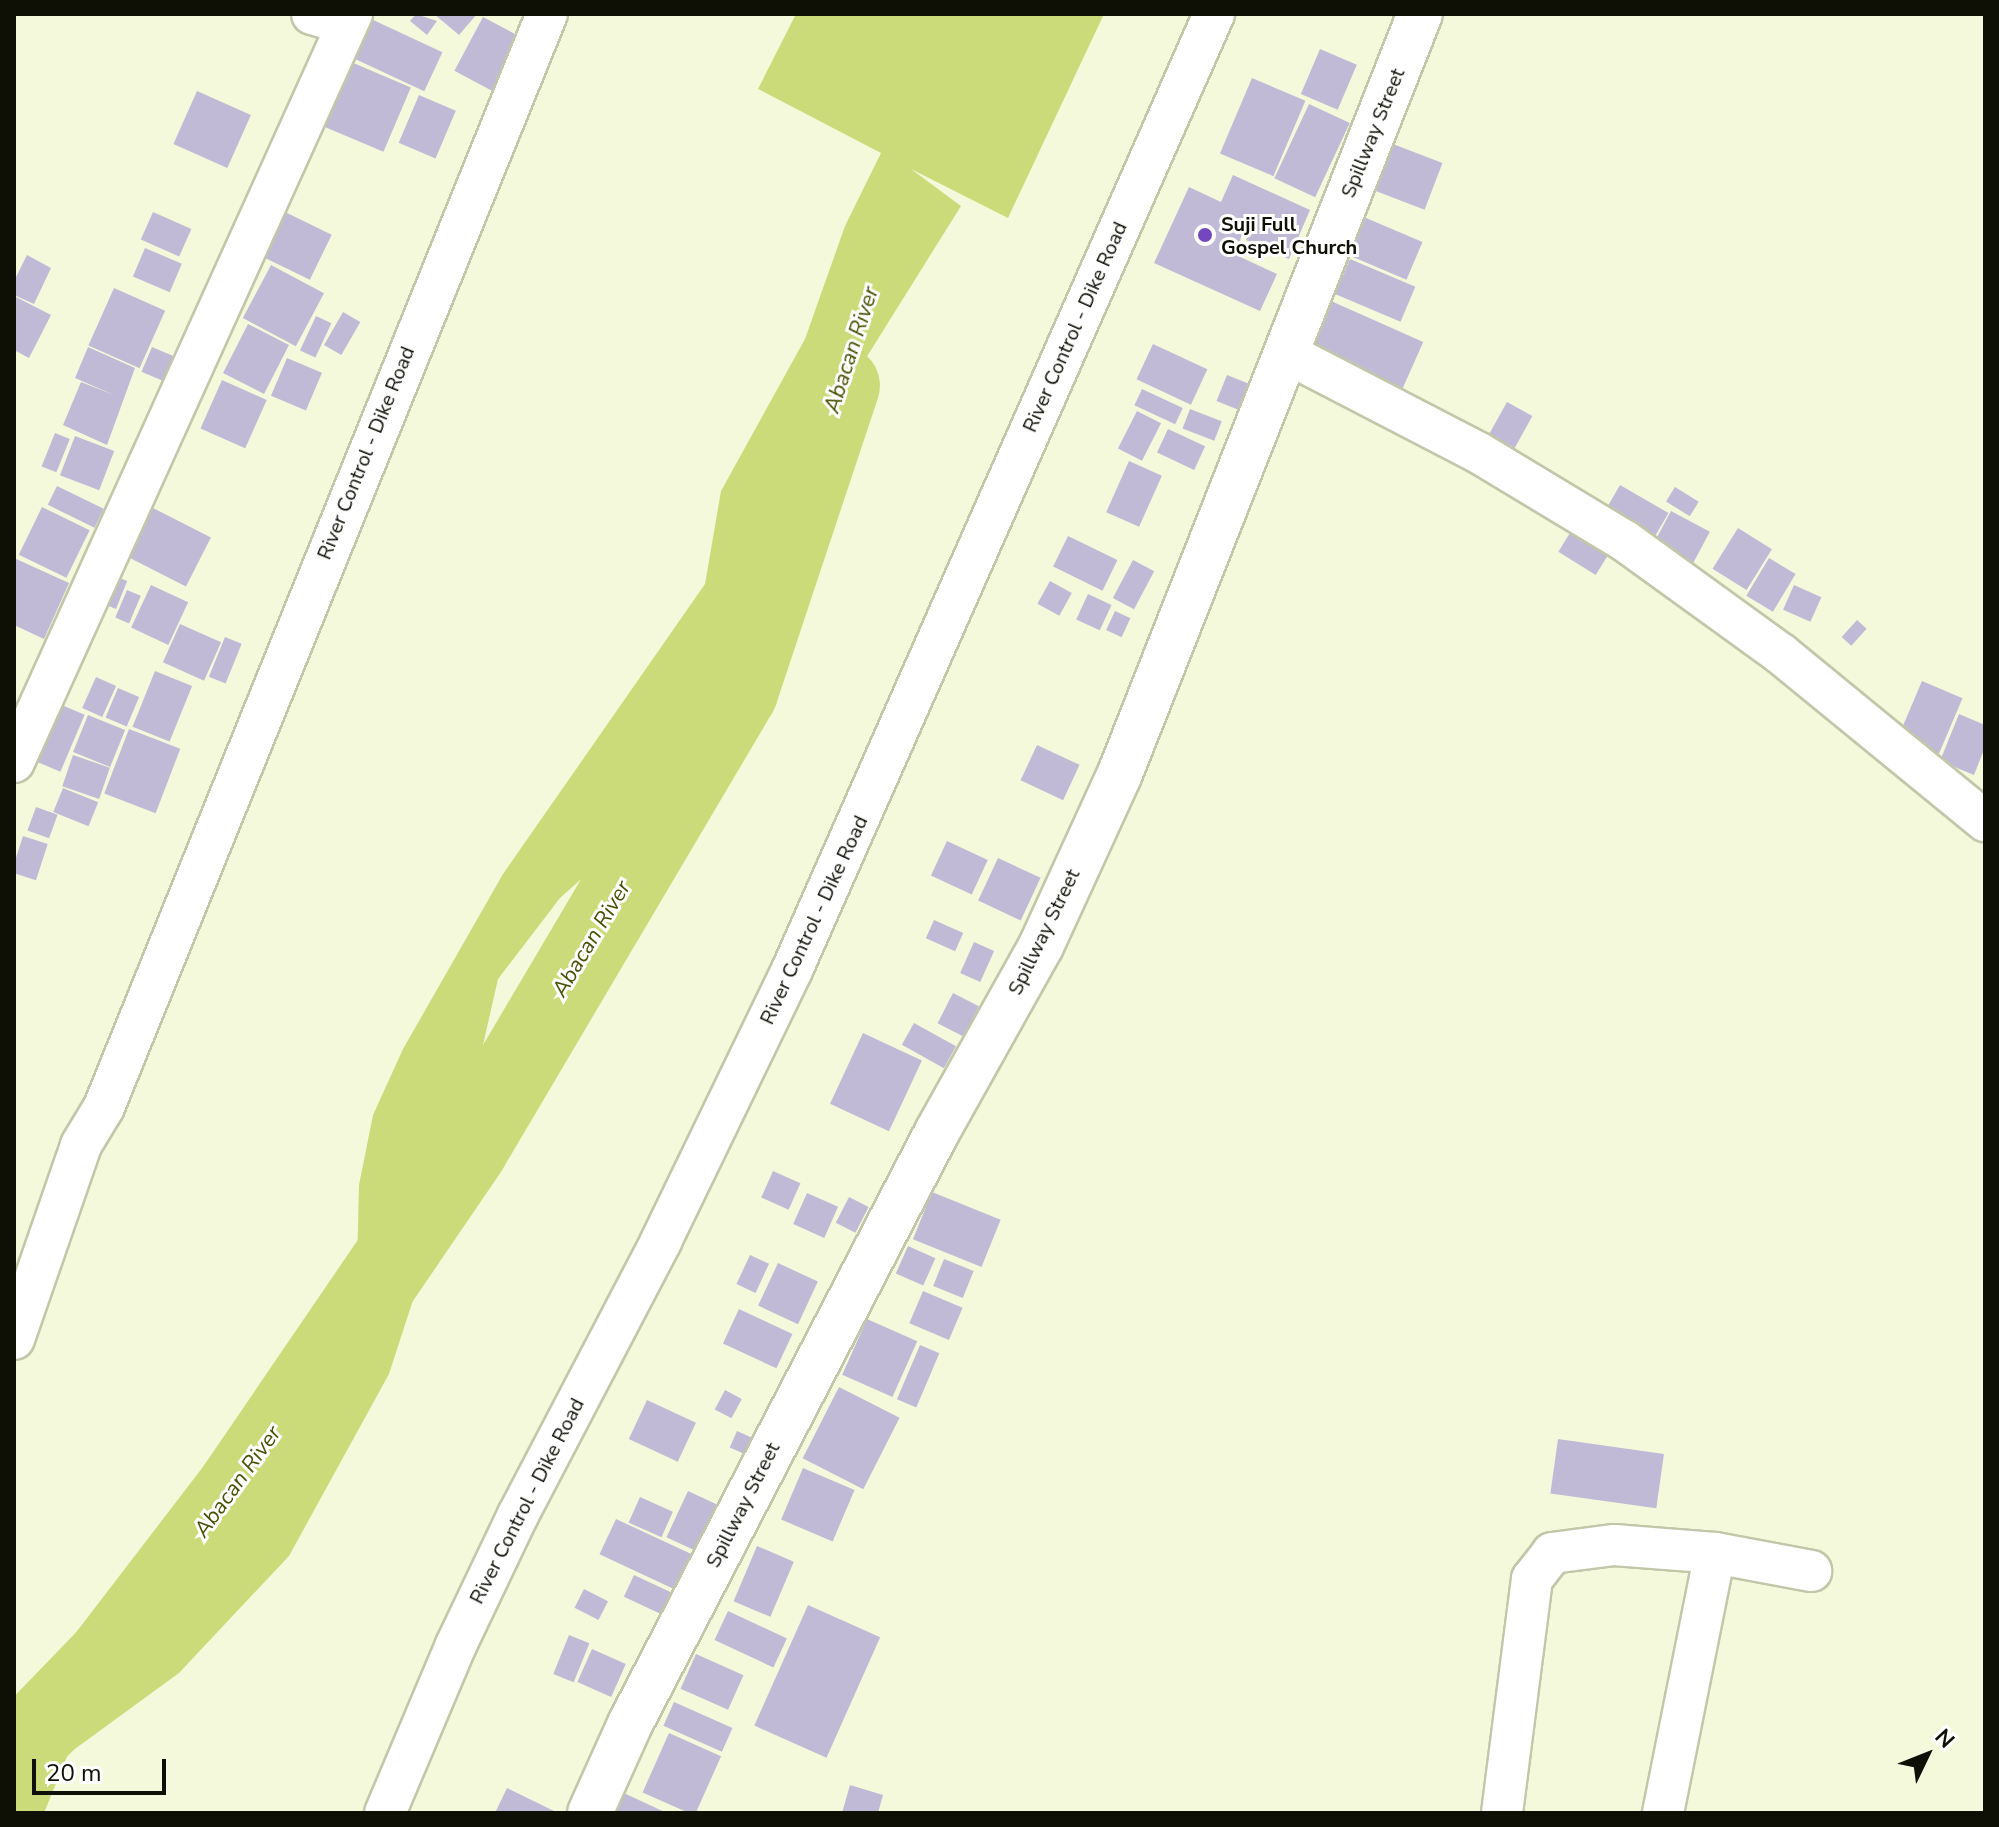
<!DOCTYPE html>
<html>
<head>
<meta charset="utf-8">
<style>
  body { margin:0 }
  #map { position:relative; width:1999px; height:1827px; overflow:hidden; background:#f4f9dc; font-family:"Nunito Sans",sans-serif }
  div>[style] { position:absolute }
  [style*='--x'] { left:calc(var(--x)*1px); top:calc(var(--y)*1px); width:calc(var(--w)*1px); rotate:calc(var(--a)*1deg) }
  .water>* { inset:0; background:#ccdb79 }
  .river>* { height:80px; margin:-40px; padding:0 40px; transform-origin:40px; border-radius:40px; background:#ccdb79 }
  .building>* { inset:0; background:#c1bad6; transform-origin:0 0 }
  .roads { filter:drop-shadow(2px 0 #c2c7aa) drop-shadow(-2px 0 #c2c7aa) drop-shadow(0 2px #c2c7aa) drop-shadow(0 -2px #c2c7aa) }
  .minor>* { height:40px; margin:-20px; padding:0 20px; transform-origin:20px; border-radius:20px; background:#fff }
  .tertiary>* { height:44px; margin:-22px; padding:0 22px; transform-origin:22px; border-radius:22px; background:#fff }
  .dots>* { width:22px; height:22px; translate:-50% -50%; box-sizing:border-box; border:4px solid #fff; border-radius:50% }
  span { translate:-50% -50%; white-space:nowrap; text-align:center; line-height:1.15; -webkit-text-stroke:6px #fff; paint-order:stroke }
  .street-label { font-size:20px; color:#0e1006 }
  .poi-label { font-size:20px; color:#0e1006; font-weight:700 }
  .left { translate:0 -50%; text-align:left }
  .water-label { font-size:22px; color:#495003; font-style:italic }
  .frame { position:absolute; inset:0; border:16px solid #0e1006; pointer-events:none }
  .north { position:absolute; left:1887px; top:1715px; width:80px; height:80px; -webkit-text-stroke:6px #fff; paint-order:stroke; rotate:47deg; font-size:22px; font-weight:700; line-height:32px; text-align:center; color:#0e1006 }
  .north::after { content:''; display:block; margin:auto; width:28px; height:36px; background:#0e1006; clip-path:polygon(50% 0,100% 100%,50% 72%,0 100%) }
  .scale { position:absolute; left:32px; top:1759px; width:134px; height:36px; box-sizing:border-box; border:4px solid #0e1006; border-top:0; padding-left:10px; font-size:24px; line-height:28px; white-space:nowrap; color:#0e1006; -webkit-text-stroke:6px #fff; paint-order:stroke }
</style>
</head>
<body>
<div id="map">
  <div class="water">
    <div style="clip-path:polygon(796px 14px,1104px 14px,1008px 218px,911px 169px,961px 206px,866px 358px,825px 463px,776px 531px,735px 646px,681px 726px,664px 769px,616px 848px,560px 898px,498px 979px,453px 1177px,389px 1374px,289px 1556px,179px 1673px,68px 1754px,44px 1813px,14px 1813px,14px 1737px,43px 1695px,85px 1647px,142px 1602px,175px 1552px,281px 1453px,327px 1396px,335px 1329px,357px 1267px,359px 1185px,373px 1115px,403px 1049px,503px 874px,705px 584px,721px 491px,805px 339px,845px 226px,881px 153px,758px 89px)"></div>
  </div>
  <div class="river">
    <div style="--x:14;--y:1754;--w:132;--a:-45.9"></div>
    <div style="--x:106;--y:1659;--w:215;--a:-52.5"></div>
    <div style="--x:237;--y:1488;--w:410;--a:-55.7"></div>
    <div style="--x:468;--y:1149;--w:531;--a:-59.42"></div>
    <div style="--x:738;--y:692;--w:323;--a:-71.6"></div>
  </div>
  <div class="building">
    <div style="clip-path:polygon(416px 14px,437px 21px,427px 35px,410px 21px)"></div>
    <div style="clip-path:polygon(434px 14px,477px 14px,459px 35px)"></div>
    <div style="left:483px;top:17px;width:43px;height:61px;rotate:28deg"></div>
    <div style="left:369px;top:18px;width:81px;height:43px;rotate:25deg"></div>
    <div style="left:1320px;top:49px;width:40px;height:49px;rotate:23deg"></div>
    <div style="left:351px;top:62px;width:65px;height:70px;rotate:23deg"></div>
    <div style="left:1252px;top:78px;width:58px;height:82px;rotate:23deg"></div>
    <div style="left:197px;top:91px;width:59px;height:58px;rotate:24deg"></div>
    <div style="left:419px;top:95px;width:40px;height:52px;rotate:23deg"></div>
    <div style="left:1309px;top:104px;width:45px;height:82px;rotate:25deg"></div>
    <div style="left:1393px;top:144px;width:53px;height:50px;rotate:21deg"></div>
    <div style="clip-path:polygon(1233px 175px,1310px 210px,1289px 259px,1246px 240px,1257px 217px,1251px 215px,1234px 254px,1277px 274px,1260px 311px,1154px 263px,1189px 187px,1221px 202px)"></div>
    <div style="left:153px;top:212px;width:42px;height:30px;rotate:24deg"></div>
    <div style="left:285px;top:212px;width:52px;height:50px;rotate:26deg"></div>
    <div style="left:1359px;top:215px;width:69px;height:41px;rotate:23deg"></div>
    <div style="left:145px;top:248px;width:40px;height:31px;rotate:23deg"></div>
    <div style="clip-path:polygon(27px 255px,51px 268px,34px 304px,14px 295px,14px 281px)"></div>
    <div style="left:1350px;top:259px;width:71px;height:38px;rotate:23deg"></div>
    <div style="left:271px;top:265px;width:60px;height:60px;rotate:28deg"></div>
    <div style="left:114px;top:288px;width:56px;height:63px;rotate:24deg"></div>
    <div style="clip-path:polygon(14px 296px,51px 315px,29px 358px,14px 350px)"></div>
    <div style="left:1331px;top:301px;width:101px;height:52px;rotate:24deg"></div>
    <div style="left:343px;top:312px;width:20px;height:38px;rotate:30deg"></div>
    <div style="left:316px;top:316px;width:17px;height:38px;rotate:25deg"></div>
    <div style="left:248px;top:324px;width:46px;height:55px;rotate:27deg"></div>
    <div style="left:1153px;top:344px;width:60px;height:39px;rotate:25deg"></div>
    <div style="clip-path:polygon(88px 347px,135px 368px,107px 445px,63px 425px,81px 382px,114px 395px,75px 378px)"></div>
    <div style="left:152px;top:347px;width:25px;height:27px;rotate:23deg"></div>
    <div style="left:287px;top:358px;width:38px;height:41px;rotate:23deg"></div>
    <div style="left:1227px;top:375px;width:29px;height:28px;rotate:22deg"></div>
    <div style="left:222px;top:380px;width:49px;height:53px;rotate:24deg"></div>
    <div style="left:1142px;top:389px;width:45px;height:18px;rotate:25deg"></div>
    <div style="left:1507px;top:402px;width:29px;height:37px;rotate:29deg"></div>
    <div style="left:1190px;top:409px;width:34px;height:21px;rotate:21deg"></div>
    <div style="left:1137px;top:411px;width:27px;height:42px;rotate:27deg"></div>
    <div style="left:1168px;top:429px;width:41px;height:26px;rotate:25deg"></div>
    <div style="left:55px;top:433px;width:16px;height:36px;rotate:22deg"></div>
    <div style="left:75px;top:436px;width:42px;height:42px;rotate:21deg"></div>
    <div style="left:1129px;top:461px;width:36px;height:56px;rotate:24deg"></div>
    <div style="left:1620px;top:485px;width:56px;height:42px;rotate:30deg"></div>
    <div style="left:57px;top:486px;width:52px;height:21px;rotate:26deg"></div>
    <div style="left:1675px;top:487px;width:28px;height:17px;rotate:32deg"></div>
    <div style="left:42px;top:507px;width:53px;height:53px;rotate:26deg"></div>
    <div style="left:153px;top:508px;width:65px;height:55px;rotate:27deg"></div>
    <div style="left:1671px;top:511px;width:44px;height:44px;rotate:28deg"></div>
    <div style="left:1738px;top:528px;width:40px;height:48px;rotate:32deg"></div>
    <div style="left:1570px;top:533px;width:44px;height:22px;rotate:32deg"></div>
    <div style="left:1068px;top:536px;width:55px;height:34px;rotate:26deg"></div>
    <div style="clip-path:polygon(14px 558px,69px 583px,44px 639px,14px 625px)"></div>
    <div style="left:1769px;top:558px;width:31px;height:44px;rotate:31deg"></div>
    <div style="left:1133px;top:560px;width:24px;height:43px;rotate:28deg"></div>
    <div style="left:117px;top:577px;width:11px;height:30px;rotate:22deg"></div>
    <div style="left:1050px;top:581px;width:25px;height:26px;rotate:29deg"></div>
    <div style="left:151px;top:585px;width:41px;height:47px;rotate:25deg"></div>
    <div style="left:1794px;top:585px;width:30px;height:27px;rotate:24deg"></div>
    <div style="left:127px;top:590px;width:15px;height:30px;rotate:23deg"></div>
    <div style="left:1088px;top:594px;width:26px;height:28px;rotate:25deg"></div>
    <div style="left:1115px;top:611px;width:17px;height:21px;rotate:25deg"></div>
    <div style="left:1857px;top:620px;width:13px;height:23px;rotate:42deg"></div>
    <div style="left:180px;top:624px;width:45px;height:42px;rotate:24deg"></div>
    <div style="left:225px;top:637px;width:18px;height:43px;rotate:22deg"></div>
    <div style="left:155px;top:671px;width:40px;height:60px;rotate:22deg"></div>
    <div style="left:96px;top:677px;width:22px;height:34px;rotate:24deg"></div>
    <div style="left:1922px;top:681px;width:44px;height:62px;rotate:23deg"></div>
    <div style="left:118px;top:688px;width:23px;height:32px;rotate:23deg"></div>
    <div style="left:57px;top:703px;width:30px;height:62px;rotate:23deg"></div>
    <div style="clip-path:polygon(1959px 714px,1985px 725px,1985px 747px,1974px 775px,1940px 761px)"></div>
    <div style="left:88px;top:715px;width:40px;height:40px;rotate:22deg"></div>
    <div style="left:129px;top:729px;width:55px;height:69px;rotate:21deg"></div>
    <div style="left:1037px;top:745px;width:47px;height:39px;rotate:25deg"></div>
    <div style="left:73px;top:755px;width:39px;height:33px;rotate:19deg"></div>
    <div style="left:63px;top:788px;width:38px;height:26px;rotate:22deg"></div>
    <div style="left:36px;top:807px;width:23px;height:25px;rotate:20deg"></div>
    <div style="left:23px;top:836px;width:26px;height:38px;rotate:18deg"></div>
    <div style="left:947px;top:841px;width:45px;height:38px;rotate:25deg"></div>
    <div style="left:998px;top:858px;width:47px;height:47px;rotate:25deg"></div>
    <div style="left:934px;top:920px;width:32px;height:20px;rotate:24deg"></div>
    <div style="left:974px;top:942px;width:22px;height:34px;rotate:24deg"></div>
    <div style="left:953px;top:993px;width:29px;height:34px;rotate:27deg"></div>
    <div style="left:914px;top:1023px;width:48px;height:25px;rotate:29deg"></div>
    <div style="left:863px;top:1033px;width:65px;height:78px;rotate:25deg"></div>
    <div style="left:773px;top:1171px;width:30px;height:29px;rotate:24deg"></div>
    <div style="left:932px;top:1192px;width:74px;height:51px;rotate:22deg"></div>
    <div style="left:807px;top:1193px;width:34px;height:34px;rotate:24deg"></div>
    <div style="left:849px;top:1197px;width:22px;height:29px;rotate:27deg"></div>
    <div style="left:908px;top:1246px;width:30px;height:30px;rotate:24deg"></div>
    <div style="left:750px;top:1255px;width:21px;height:32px;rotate:25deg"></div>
    <div style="left:944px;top:1259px;width:32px;height:29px;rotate:22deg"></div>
    <div style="left:778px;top:1263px;width:44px;height:47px;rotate:25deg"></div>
    <div style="left:923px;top:1291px;width:43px;height:35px;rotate:23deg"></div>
    <div style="left:739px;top:1309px;width:59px;height:38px;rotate:25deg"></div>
    <div style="left:867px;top:1319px;width:55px;height:61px;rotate:24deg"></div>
    <div style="left:920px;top:1345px;width:21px;height:59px;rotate:23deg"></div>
    <div style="left:839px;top:1387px;width:68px;height:80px;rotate:27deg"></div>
    <div style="left:725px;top:1390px;width:19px;height:22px;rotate:28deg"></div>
    <div style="left:647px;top:1400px;width:54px;height:43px;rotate:25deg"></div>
    <div style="left:737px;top:1431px;width:20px;height:18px;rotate:24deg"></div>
    <div style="left:1558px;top:1439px;width:107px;height:55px;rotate:8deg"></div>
    <div style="left:803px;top:1468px;width:56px;height:56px;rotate:23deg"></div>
    <div style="left:688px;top:1491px;width:38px;height:51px;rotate:25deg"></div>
    <div style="left:640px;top:1497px;width:36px;height:28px;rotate:24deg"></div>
    <div style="left:616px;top:1519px;width:89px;height:39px;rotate:25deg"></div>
    <div style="left:757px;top:1546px;width:40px;height:60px;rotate:23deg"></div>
    <div style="left:634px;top:1575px;width:42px;height:24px;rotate:25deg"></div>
    <div style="left:584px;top:1589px;width:27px;height:21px;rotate:27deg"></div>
    <div style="left:808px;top:1605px;width:79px;height:132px;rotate:24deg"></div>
    <div style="left:728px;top:1611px;width:65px;height:32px;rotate:25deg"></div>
    <div style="left:569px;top:1635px;width:22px;height:42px;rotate:22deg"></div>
    <div style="left:592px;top:1649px;width:37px;height:36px;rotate:24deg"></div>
    <div style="left:696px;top:1654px;width:52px;height:38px;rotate:24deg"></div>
    <div style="left:674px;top:1702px;width:64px;height:26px;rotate:24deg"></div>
    <div style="left:669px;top:1733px;width:57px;height:65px;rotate:24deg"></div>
    <div style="clip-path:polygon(850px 1785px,883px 1795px,878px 1813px,842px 1813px)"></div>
    <div style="clip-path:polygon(507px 1788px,554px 1811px,553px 1813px,495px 1813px)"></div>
    <div style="clip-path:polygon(615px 1789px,667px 1813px,605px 1813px)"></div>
  </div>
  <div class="roads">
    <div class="minor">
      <div style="--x:312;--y:14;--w:36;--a:16"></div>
      <div style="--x:1286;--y:353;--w:217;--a:27.4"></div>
      <div style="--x:1479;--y:453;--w:170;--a:31.1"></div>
      <div style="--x:1625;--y:541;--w:193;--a:35.9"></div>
      <div style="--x:1781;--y:654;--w:264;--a:39.3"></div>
      <div style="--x:14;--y:762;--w:821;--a:-65.68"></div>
      <div style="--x:14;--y:1339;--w:205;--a:-70.9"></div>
      <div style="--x:81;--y:1145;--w:44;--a:-58.8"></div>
      <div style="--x:104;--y:1107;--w:1179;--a:-67.94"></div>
      <div style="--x:385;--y:1813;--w:182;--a:-67.1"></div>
      <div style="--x:456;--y:1645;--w:144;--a:-64.5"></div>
      <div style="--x:518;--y:1515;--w:309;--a:-62.4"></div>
      <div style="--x:661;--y:1241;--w:301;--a:-64.2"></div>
      <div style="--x:792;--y:970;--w:1045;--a:-66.18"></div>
      <div style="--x:1502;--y:1813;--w:236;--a:-82.7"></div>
      <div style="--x:1532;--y:1579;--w:33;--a:-52"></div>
      <div style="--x:1552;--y:1553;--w:63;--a:-7.4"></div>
      <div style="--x:1614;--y:1545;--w:101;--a:4.5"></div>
      <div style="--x:1715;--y:1553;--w:98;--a:10.6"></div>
      <div style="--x:1663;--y:1813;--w:265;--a:-78.7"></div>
    </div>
    <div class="tertiary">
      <div style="--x:590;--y:1813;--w:98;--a:-65.8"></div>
      <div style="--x:630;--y:1724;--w:667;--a:-62.59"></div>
      <div style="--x:937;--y:1132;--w:213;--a:-60.8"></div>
      <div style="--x:1041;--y:946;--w:187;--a:-65.4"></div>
      <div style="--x:1119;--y:776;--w:819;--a:-68.45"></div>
    </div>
  </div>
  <div class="dots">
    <div style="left:1205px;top:235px;background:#7447bf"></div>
  </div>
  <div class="street-label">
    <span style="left:1373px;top:133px;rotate:-68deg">Spillway Street</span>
    <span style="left:1075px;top:327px;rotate:-66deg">River Control - Dike Road</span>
    <span style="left:366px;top:453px;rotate:-68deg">River Control - Dike Road</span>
    <span style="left:814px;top:920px;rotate:-65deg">River Control - Dike Road</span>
    <span style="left:1044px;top:932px;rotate:-64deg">Spillway Street</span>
    <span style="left:527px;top:1501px;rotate:-63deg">River Control - Dike Road</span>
    <span style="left:743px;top:1505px;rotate:-63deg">Spillway Street</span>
  </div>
  <div class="poi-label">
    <span class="left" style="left:1221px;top:236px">Suji Full<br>Gospel Church</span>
  </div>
  <div class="water-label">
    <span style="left:852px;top:350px;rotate:-72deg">Abacan River</span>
    <span style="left:592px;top:939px;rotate:-59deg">Abacan River</span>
    <span style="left:238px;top:1482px;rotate:-54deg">Abacan River</span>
  </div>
  <div class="frame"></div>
  <div class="north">N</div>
  <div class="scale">20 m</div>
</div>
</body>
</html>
